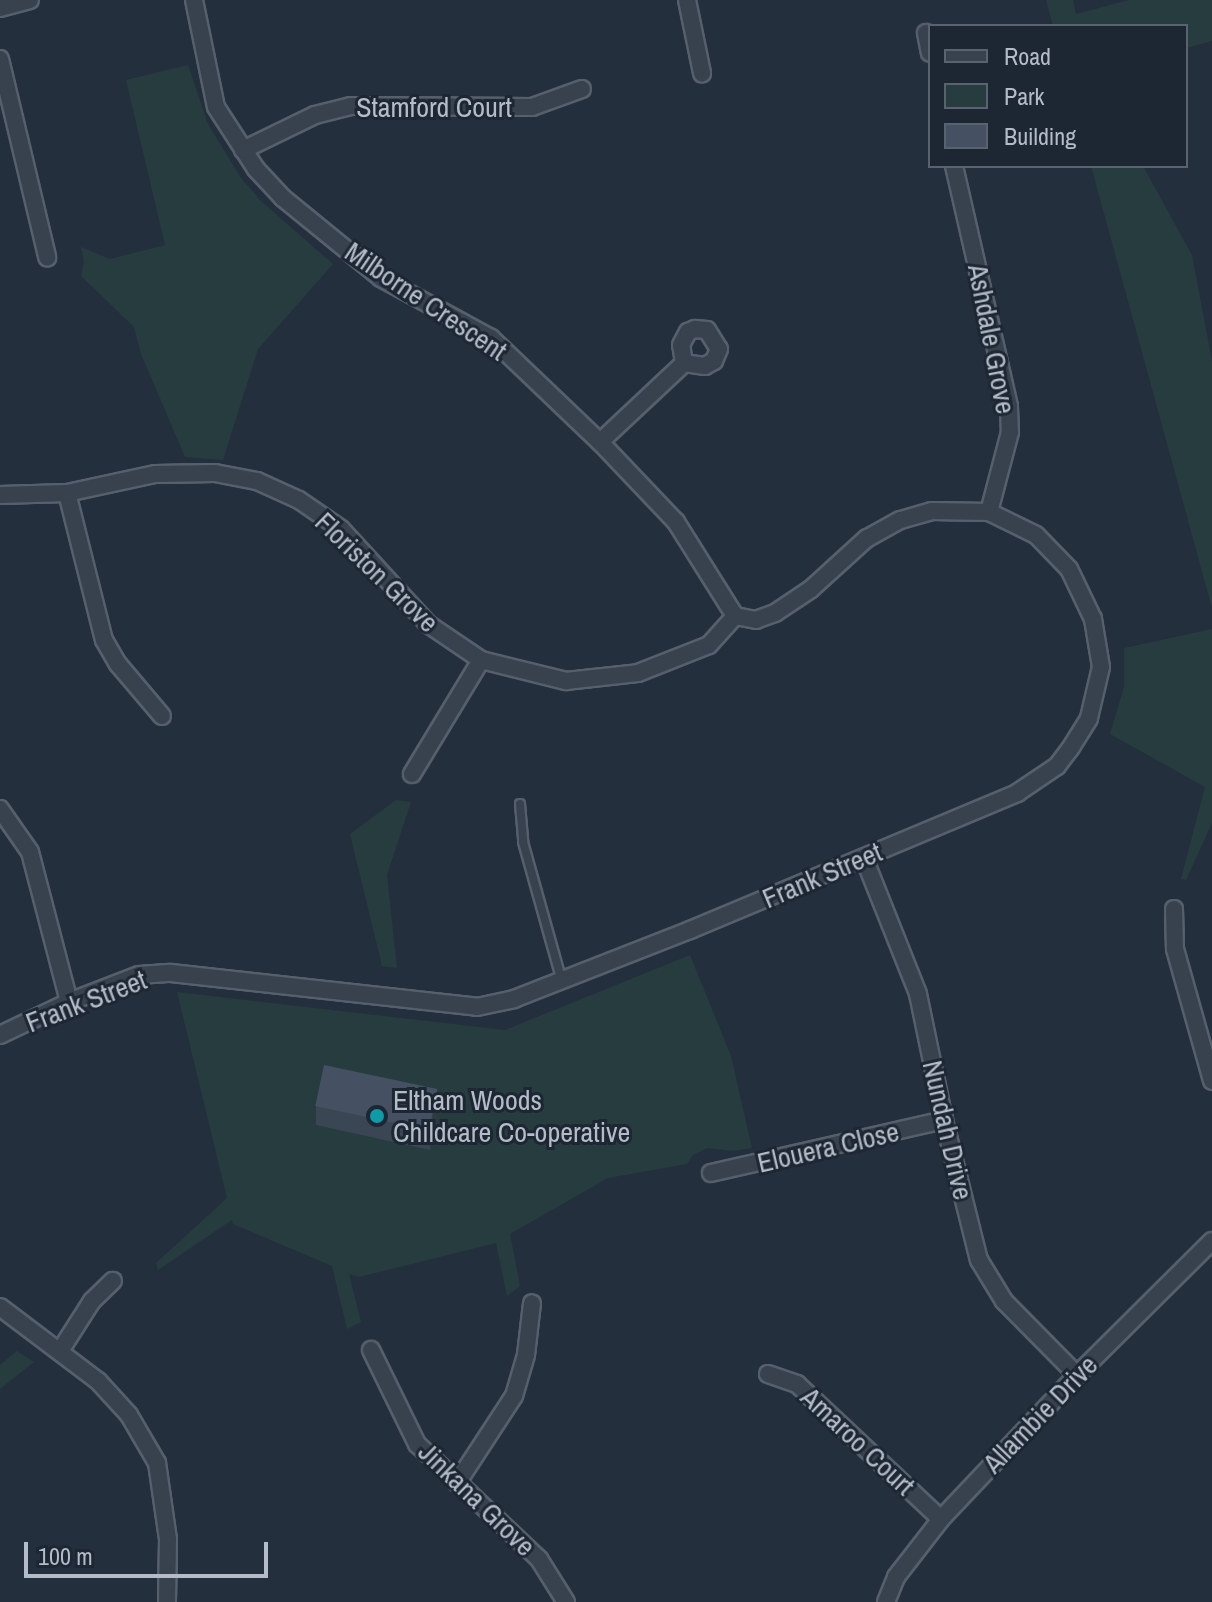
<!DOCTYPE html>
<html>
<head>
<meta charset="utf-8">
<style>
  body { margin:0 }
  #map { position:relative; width:1212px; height:1602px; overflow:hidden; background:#242f3e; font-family:"Archivo Narrow",sans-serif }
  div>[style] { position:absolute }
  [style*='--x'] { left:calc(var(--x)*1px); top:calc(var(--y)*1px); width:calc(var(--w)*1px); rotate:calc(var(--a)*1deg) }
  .green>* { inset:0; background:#263c3f }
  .roads { filter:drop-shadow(2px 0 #565f6c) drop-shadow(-2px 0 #565f6c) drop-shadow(0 2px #565f6c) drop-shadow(0 -2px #565f6c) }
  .service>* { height:8px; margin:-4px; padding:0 4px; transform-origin:4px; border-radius:4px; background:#38414e }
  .minor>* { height:16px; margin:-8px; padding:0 8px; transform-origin:8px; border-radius:8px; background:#38414e }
  .wall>* { inset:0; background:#3b4654 }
  .shaded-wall>* { inset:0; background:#303945 }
  .building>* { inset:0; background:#455162; transform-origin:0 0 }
  .dots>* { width:22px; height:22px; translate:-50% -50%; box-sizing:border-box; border:4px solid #1d2633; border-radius:50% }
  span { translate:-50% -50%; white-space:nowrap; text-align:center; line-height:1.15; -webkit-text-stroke:6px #1d2633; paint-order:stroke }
  .street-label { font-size:28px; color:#b4bcc9 }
  .poi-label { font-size:28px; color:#b4bcc9 }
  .left { translate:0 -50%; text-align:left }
  .legend { position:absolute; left:928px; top:24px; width:260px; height:144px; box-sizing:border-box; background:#1d2633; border:2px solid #59626f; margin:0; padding:10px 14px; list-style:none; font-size:24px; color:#b4bcc9 }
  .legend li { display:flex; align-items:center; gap:16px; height:40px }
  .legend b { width:40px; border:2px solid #59626f }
  .scale { position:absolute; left:24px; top:1542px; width:244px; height:36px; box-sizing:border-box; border:4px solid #b4bcc9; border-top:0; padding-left:10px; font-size:24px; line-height:28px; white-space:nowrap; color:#b4bcc9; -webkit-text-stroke:6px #1d2633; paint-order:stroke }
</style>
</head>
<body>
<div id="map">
  <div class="green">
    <div style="clip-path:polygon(1046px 0,1073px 0,1076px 14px,1129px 0,1212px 0,1212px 41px,1186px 48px,1186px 26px,1053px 26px)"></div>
    <div style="clip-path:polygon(188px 65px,208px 124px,241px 178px,261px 201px,333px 264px,258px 349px,223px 460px,185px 457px,141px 354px,134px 327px,81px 276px,84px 262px,81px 247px,110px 259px,165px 245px,126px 80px)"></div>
    <div style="clip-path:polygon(1091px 166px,1143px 166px,1192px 255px,1212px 361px,1212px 608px)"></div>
    <div style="clip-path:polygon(1212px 629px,1212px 823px,1186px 880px,1181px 879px,1205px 787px,1110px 734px,1124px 687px,1124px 648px)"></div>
    <div style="clip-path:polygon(396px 800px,411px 802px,387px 875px,397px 968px,382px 966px,350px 834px)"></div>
    <div style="clip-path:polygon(690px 955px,731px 1056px,752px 1148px,733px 1151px,707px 1148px,693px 1155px,687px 1164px,608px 1178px,510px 1234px,520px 1286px,507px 1296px,496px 1243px,359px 1277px,349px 1274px,361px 1322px,347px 1329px,332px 1266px,233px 1224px,232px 1220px,158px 1270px,156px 1263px,227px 1198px,177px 992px,505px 1030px)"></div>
    <div style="clip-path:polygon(17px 1351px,34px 1362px,0 1389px,0 1365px)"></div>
  </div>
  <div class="roads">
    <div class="service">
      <div style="--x:520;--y:804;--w:38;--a:85"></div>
      <div style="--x:523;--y:842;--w:145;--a:74.4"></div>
    </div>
    <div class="minor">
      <div style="--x:194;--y:0;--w:109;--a:78.4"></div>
      <div style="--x:216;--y:107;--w:74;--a:57.2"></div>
      <div style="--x:256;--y:169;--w:40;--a:47"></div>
      <div style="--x:283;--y:198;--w:127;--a:39.2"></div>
      <div style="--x:381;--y:278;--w:125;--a:28.6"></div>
      <div style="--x:491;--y:338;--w:151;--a:43.7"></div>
      <div style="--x:600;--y:442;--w:110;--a:46.5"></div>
      <div style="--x:676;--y:522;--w:111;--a:57.9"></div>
      <div style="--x:687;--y:0;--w:75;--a:78.4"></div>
      <div style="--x:0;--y:8;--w:31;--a:-15"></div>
      <div style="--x:926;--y:33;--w:20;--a:79"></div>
      <div style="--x:0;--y:59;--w:204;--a:76.6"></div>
      <div style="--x:243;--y:150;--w:80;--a:-25.9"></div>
      <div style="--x:315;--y:115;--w:37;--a:-14"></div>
      <div style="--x:351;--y:106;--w:181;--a:0.3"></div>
      <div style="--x:532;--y:107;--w:53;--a:-19.8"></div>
      <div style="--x:954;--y:166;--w:247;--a:77.1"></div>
      <div style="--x:1009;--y:407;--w:25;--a:88"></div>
      <div style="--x:1010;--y:432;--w:83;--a:104.7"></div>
      <div style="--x:695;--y:329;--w:12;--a:5"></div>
      <div style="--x:707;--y:330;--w:22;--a:58"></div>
      <div style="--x:719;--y:349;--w:13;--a:113"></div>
      <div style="--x:714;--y:361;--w:10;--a:151"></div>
      <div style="--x:705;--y:366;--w:21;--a:-172"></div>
      <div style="--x:684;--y:363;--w:18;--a:-99"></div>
      <div style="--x:681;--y:345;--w:15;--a:-62"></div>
      <div style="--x:688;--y:332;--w:8;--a:-23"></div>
      <div style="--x:600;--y:442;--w:115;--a:-43.2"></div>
      <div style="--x:67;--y:493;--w:152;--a:75.9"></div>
      <div style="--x:104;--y:640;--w:28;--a:60"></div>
      <div style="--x:118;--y:664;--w:68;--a:49.8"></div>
      <div style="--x:0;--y:495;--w:67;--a:-1.7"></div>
      <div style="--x:67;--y:493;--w:90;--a:-12.2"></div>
      <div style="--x:155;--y:474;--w:60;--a:-1"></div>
      <div style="--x:215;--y:473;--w:43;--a:10.8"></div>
      <div style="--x:257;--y:481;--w:46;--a:24.3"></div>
      <div style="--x:299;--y:500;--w:51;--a:34.6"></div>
      <div style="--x:341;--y:529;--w:129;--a:47.5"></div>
      <div style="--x:428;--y:624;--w:64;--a:34.2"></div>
      <div style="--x:481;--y:660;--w:88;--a:13.9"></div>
      <div style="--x:566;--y:681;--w:72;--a:-6.3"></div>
      <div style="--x:638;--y:673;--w:76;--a:-21.5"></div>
      <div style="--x:709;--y:645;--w:39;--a:-48"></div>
      <div style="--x:412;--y:774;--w:133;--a:-58.8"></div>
      <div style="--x:0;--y:809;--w:52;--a:55.1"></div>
      <div style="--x:30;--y:852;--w:155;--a:75.4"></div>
      <div style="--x:864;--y:858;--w:146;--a:68.3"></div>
      <div style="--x:918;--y:994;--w:129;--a:78.3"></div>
      <div style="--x:944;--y:1120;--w:144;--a:76"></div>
      <div style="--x:979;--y:1260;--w:48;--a:58.6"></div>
      <div style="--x:1004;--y:1301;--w:104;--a:45.4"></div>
      <div style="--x:1174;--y:909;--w:40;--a:88.6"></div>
      <div style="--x:1175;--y:949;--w:137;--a:74.3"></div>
      <div style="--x:0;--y:1035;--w:76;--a:-25.6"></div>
      <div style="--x:69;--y:1002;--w:75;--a:-21.1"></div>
      <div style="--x:139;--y:975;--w:32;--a:-4"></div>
      <div style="--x:171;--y:973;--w:308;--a:6.3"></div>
      <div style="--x:477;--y:1007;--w:38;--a:-12"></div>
      <div style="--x:514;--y:999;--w:189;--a:-21.4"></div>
      <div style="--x:690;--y:930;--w:355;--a:-22.7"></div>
      <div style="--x:1017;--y:793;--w:48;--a:-34"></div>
      <div style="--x:1057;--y:766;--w:21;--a:-53"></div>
      <div style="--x:1070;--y:749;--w:36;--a:-58"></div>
      <div style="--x:1089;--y:718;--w:52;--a:-76.8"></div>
      <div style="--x:1101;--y:667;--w:49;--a:-99.5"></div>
      <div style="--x:1093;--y:619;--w:55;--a:-115.6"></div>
      <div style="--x:1069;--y:569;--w:47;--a:-134.1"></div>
      <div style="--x:1036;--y:535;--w:52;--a:-153.9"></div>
      <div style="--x:989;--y:512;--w:57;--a:-179"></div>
      <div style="--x:932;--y:511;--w:33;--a:164"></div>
      <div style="--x:900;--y:520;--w:38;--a:151"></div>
      <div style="--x:867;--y:538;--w:76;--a:137.7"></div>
      <div style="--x:811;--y:589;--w:43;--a:146.3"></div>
      <div style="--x:775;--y:613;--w:20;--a:160"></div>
      <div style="--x:756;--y:620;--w:21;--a:-169"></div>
      <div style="--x:711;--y:1173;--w:239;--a:-12.8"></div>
      <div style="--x:0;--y:1307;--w:123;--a:37.1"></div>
      <div style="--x:98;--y:1381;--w:46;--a:47.6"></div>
      <div style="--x:129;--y:1415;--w:56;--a:59.7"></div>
      <div style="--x:157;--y:1463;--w:77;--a:81.8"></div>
      <div style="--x:168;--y:1539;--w:63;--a:90.9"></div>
      <div style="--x:371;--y:1350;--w:105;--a:63.9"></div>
      <div style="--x:417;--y:1444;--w:168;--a:43.3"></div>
      <div style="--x:539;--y:1559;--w:51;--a:57.9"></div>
      <div style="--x:60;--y:1351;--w:59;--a:-57.4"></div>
      <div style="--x:92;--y:1301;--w:29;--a:-44"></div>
      <div style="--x:768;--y:1374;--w:31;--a:19"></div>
      <div style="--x:797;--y:1384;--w:197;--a:43.2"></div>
      <div style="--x:457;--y:1483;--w:104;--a:-56.8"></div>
      <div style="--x:514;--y:1396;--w:43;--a:-73.7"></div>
      <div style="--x:526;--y:1355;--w:52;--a:-83.4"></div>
      <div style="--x:886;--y:1602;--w:27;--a:-68"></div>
      <div style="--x:896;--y:1577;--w:73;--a:-52.2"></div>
      <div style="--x:941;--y:1519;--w:198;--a:-46.6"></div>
      <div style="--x:1077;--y:1375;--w:190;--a:-44.8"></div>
    </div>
  </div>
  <div class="wall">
    <div style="clip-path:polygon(316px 1106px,437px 1108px,430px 1150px,316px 1125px)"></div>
  </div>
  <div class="shaded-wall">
    <div style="clip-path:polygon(437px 1089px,437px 1108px,430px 1150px,430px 1132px)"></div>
  </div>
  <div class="building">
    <div style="left:324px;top:1065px;width:116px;height:42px;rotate:12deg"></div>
  </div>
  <div class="dots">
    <div style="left:377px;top:1116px;background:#0f9aa8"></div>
  </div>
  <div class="street-label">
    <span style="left:434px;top:107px">Stamford Court</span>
    <span style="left:426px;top:301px;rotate:34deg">Milborne Crescent</span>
    <span style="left:992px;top:339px;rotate:79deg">Ashdale Grove</span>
    <span style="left:377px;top:572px;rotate:44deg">Floriston Grove</span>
    <span style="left:822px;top:875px;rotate:-23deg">Frank Street</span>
    <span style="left:86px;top:1001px;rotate:-21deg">Frank Street</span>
    <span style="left:948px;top:1130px;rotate:77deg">Nundah Drive</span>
    <span style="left:828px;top:1147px;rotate:-13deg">Elouera Close</span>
    <span style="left:1040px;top:1414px;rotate:-46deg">Allambie Drive</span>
    <span style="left:858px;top:1441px;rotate:43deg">Amaroo Court</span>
    <span style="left:477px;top:1499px;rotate:44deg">Jinkana Grove</span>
  </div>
  <div class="poi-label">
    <span class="left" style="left:393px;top:1116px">Eltham Woods<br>Childcare Co-operative</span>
  </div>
  <ul class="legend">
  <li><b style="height:10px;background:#38414e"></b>Road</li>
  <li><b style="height:22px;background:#263c3f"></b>Park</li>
  <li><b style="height:22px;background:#455162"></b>Building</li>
  </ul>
  <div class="scale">100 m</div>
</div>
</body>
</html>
